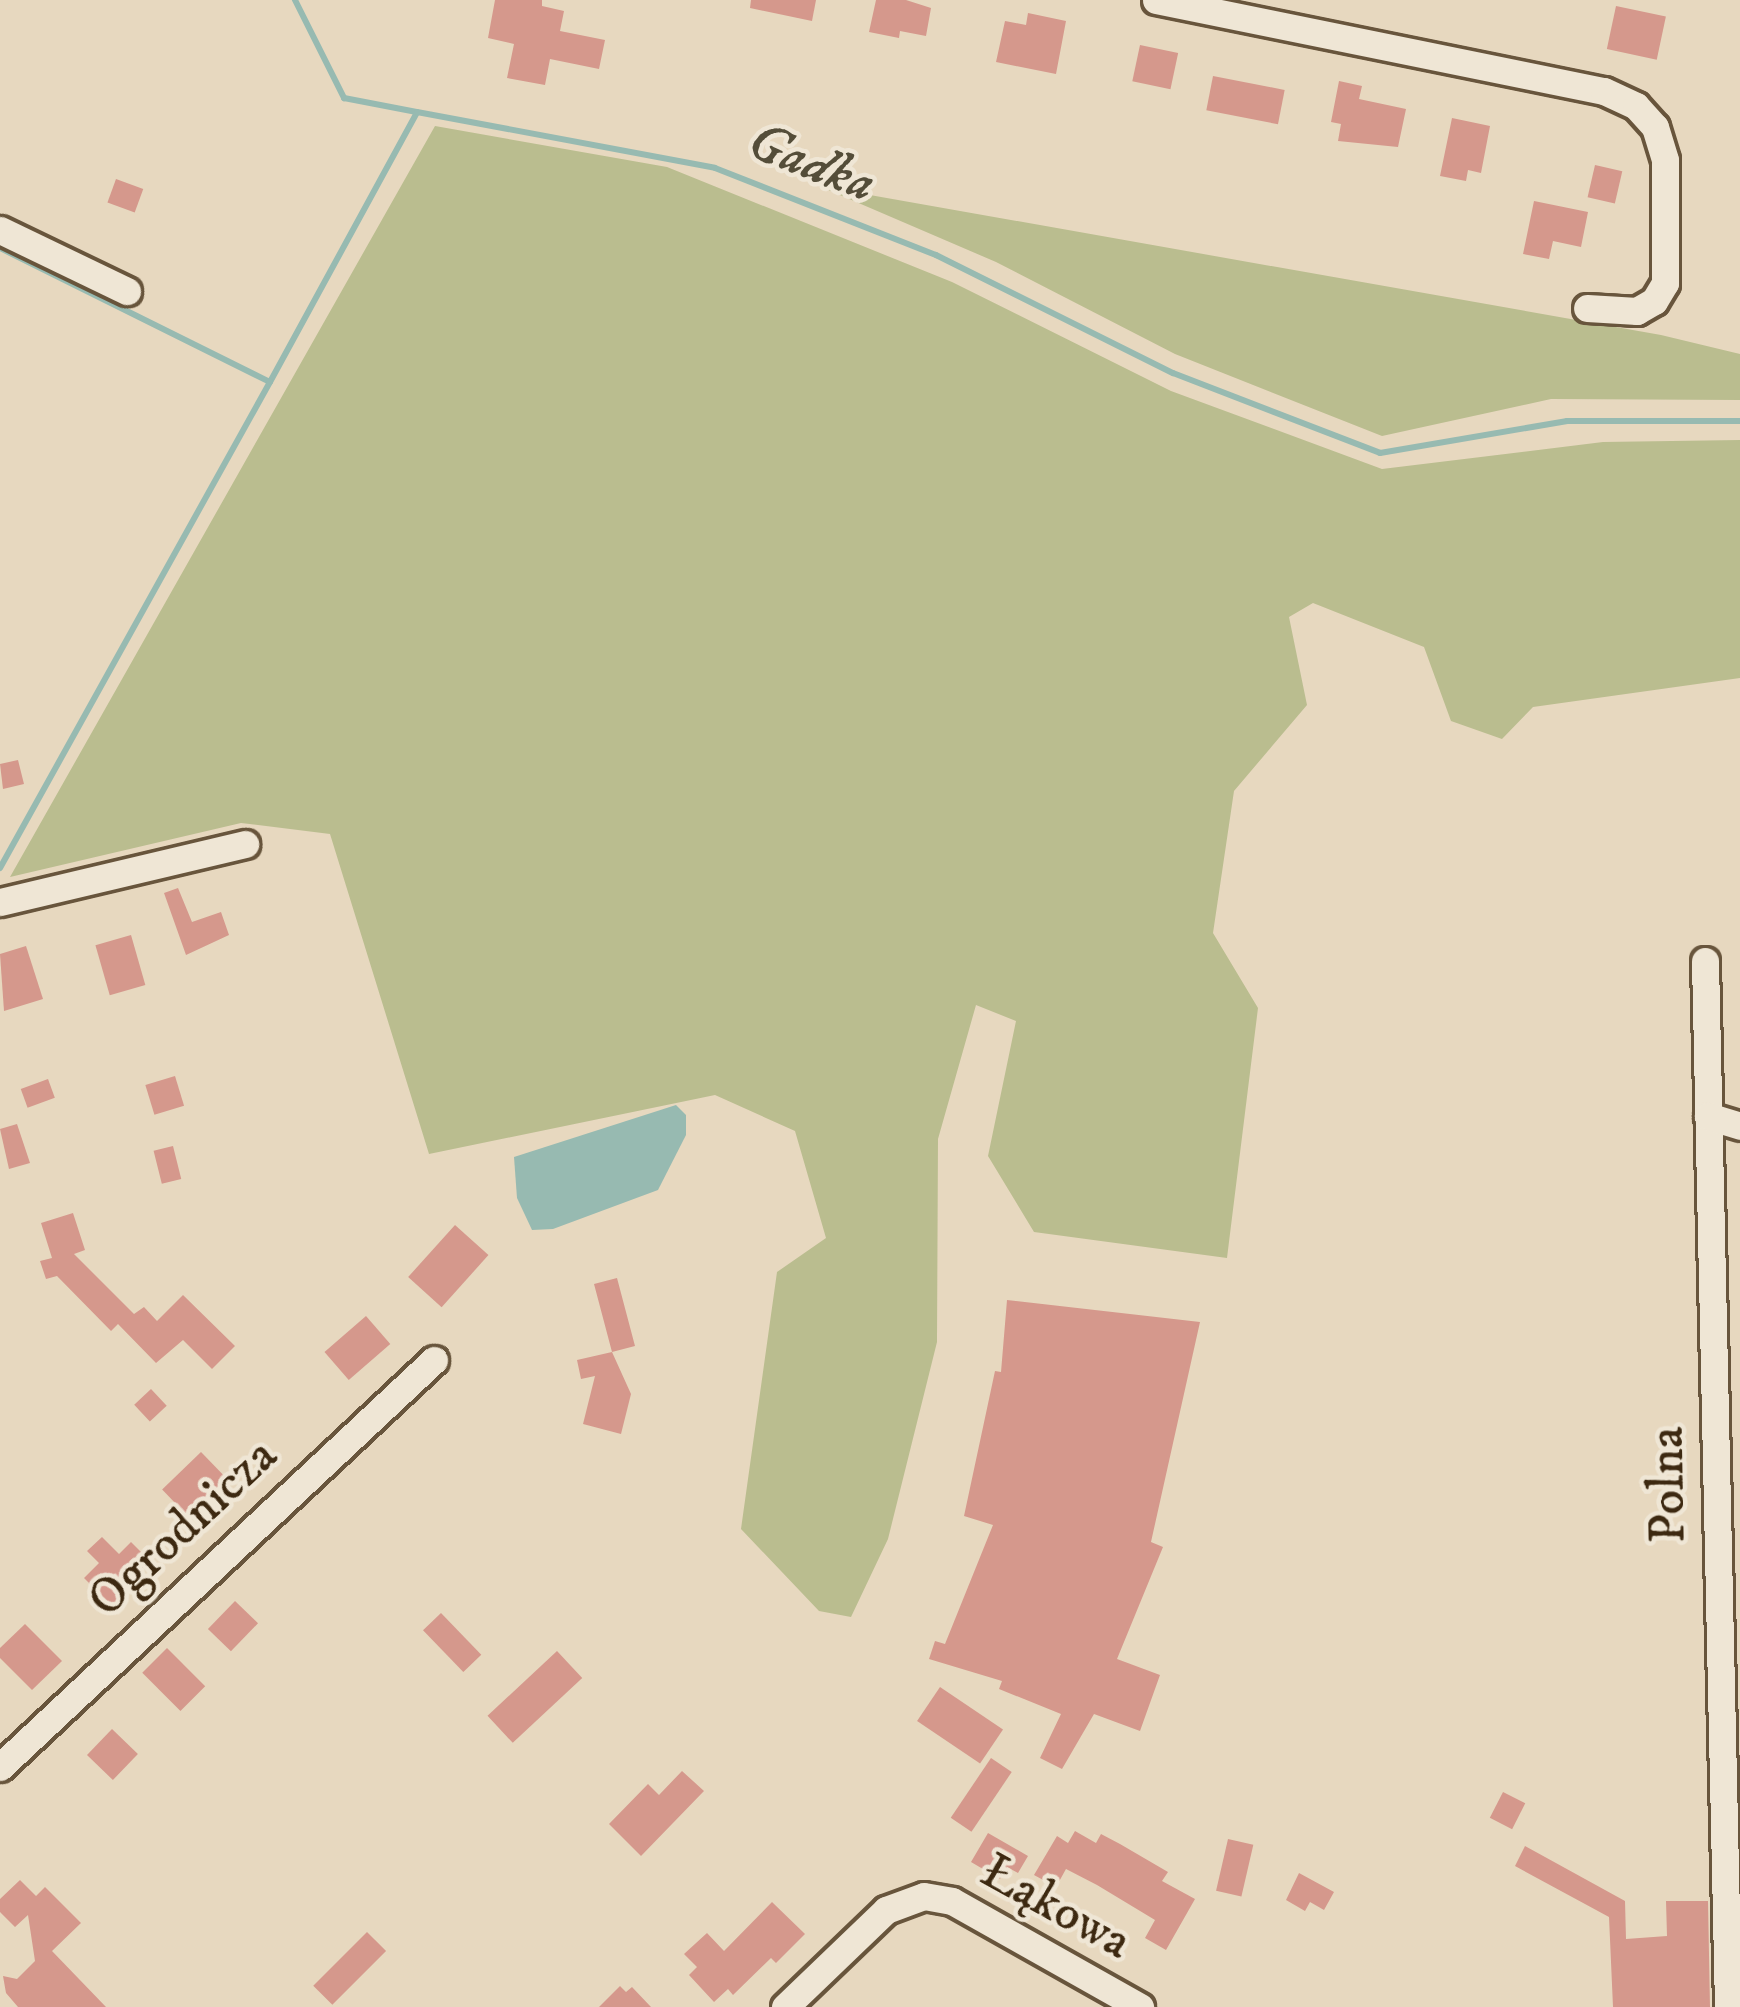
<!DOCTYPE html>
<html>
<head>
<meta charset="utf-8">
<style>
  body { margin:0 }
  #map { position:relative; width:1740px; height:2007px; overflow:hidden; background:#e7d8bf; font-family:"IM FELL DW Pica",serif }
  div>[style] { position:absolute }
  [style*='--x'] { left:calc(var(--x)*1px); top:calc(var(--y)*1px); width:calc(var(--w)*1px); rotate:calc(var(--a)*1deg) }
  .green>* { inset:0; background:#babd8f }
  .water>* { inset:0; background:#97bab1 }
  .stream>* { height:6px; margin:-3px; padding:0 3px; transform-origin:3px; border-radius:3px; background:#97bab1 }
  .building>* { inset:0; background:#d5988c; transform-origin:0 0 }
  .roads { filter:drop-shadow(3px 0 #68553c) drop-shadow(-3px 0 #68553c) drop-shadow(0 3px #68553c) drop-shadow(0 -3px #68553c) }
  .street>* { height:27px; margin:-13.5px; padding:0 13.5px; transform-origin:13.5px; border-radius:13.5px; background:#efe6d5 }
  span { translate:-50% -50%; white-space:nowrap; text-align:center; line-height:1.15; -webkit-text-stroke:9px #efe6d5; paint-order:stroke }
  .street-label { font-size:51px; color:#3d2911 }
  .water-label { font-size:54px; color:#544d39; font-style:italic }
</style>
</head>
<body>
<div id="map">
  <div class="green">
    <div style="clip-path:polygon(435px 126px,667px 167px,952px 282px,1171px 391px,1382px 469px,1603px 442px,1740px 440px,1740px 678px,1533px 707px,1502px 739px,1451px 721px,1424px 647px,1313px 603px,1289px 617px,1307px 705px,1234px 791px,1213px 933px,1258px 1008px,1227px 1258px,1034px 1232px,988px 1156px,1016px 1021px,976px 1005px,938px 1139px,937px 1342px,888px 1539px,851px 1617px,819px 1611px,741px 1529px,777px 1272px,826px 1238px,795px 1131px,715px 1095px,429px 1154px,330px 834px,241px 823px,10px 877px)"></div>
    <div style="clip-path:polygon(819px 186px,1661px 335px,1740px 354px,1740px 400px,1551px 399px,1382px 436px,1175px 354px,996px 262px)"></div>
  </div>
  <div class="water">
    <div style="clip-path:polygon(676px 1105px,686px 1115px,686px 1135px,658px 1190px,553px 1229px,532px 1230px,517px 1198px,514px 1157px)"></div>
  </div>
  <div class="stream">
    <div style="--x:295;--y:0;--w:110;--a:63.4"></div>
    <div style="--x:344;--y:98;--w:74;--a:10.9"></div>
    <div style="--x:0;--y:248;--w:301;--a:26.4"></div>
    <div style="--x:270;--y:382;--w:307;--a:-61.4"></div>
    <div style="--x:417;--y:112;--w:303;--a:10.6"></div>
    <div style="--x:715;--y:168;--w:238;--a:21.5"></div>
    <div style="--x:936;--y:255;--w:265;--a:26.5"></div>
    <div style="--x:1173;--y:373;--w:222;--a:21.1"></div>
    <div style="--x:1380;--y:453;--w:190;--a:-9.7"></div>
    <div style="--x:1567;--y:421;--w:173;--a:0"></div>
    <div style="--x:0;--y:868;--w:556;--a:-60.95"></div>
  </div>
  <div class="building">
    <div style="clip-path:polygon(495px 0,542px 0,542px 6px,564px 11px,560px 31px,605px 40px,599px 69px,550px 59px,545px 85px,507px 78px,514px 44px,488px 38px)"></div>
    <div style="clip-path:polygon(751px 0,816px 0,812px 21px,750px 8px)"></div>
    <div style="clip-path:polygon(876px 0,906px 0,931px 8px,926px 36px,900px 31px,899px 38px,869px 32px)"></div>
    <div style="left:1616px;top:6px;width:51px;height:44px;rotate:12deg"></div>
    <div style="clip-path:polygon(1028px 13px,1066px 21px,1056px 74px,996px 62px,1005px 21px,1026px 25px)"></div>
    <div style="left:1140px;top:45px;width:39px;height:37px;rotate:12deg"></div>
    <div style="left:1213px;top:76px;width:73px;height:35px;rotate:11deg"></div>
    <div style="clip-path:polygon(1339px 81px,1362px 86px,1359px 99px,1406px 109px,1398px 147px,1338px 141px,1341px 124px,1331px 122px)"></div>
    <div style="clip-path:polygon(1452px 118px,1490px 126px,1481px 173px,1468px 170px,1466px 181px,1440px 176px)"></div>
    <div style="left:1595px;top:165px;width:28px;height:33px;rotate:13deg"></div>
    <div style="left:116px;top:179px;width:29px;height:25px;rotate:20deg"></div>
    <div style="clip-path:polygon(1534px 201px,1588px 212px,1581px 247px,1553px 241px,1549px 259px,1523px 254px)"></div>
    <div style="clip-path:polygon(18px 760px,24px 784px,3px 789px,0 764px)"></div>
    <div style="clip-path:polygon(178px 888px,192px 922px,221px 912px,229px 935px,186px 955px,164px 893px)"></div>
    <div style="left:131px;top:935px;width:52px;height:37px;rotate:74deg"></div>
    <div style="clip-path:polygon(26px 946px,43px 999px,4px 1011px,0 954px)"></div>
    <div style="left:175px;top:1076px;width:31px;height:31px;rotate:73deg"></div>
    <div style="left:48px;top:1079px;width:20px;height:29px;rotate:70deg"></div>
    <div style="clip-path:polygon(17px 1124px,30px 1163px,9px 1169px,0 1129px)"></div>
    <div style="left:173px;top:1146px;width:34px;height:20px;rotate:76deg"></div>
    <div style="clip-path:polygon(73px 1213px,85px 1250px,74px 1254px,134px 1314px,144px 1307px,157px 1321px,183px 1295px,235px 1346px,212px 1369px,183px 1340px,156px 1363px,118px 1324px,111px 1331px,57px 1276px,46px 1279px,40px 1261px,52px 1258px,41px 1223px)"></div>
    <div style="left:455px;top:1225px;width:45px;height:70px;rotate:42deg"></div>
    <div style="clip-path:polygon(617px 1278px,635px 1346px,612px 1352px,631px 1394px,621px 1434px,583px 1424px,595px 1376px,581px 1379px,577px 1360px,612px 1352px,594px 1284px)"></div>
    <div style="clip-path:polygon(1007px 1300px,1200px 1322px,1151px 1542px,1163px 1547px,1117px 1659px,1160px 1675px,1140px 1731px,1094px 1714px,1062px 1769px,1040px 1758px,1061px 1714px,999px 1689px,1002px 1681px,929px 1659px,935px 1641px,945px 1644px,993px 1525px,964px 1516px,995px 1371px,1001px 1372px)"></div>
    <div style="left:366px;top:1316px;width:37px;height:55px;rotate:49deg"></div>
    <div style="left:151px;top:1389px;width:23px;height:23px;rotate:47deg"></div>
    <div style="left:201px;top:1452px;width:37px;height:54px;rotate:46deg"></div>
    <div style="clip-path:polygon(102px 1537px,119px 1554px,131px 1542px,149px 1560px,112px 1606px,84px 1578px,99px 1563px,87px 1551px)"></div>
    <div style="left:235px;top:1601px;width:32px;height:39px;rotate:44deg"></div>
    <div style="left:441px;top:1613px;width:58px;height:25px;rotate:46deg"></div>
    <div style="clip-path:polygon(25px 1624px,62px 1661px,32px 1690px,0 1658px,0 1648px)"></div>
    <div style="left:167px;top:1648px;width:54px;height:35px;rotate:45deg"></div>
    <div style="left:557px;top:1651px;width:37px;height:95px;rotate:47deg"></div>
    <div style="left:940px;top:1687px;width:76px;height:41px;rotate:34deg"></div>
    <div style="left:112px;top:1729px;width:36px;height:36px;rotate:44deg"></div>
    <div style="left:991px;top:1758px;width:25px;height:72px;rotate:34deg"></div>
    <div style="clip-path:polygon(682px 1771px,704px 1791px,641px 1856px,609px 1824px,648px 1784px,659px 1795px)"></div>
    <div style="left:1503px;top:1792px;width:25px;height:29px;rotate:27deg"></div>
    <div style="clip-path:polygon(1075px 1831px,1096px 1843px,1101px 1834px,1120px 1844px,1168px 1872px,1162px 1881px,1195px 1899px,1166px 1950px,1145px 1938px,1155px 1920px,1097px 1885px,1066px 1869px,1056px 1887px,1034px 1875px,1057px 1836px,1068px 1843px)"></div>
    <div style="clip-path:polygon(988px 1833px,1028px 1856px,1018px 1873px,1007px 1867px,1000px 1879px,971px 1862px)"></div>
    <div style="left:1228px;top:1839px;width:26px;height:53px;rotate:13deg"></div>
    <div style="clip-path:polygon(1525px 1846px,1625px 1901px,1626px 1939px,1667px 1936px,1666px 1901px,1708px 1901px,1710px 2007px,1613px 2007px,1609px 1917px,1515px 1866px)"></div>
    <div style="clip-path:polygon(1299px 1873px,1334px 1892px,1324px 1910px,1310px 1902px,1305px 1911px,1286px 1900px)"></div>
    <div style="clip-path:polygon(20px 1880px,36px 1896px,45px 1887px,81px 1923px,52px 1951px,106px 2007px,18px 2007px,6px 1993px,3px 1976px,17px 1979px,35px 1961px,28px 1915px,15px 1927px,0 1912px,0 1899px)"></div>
    <div style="clip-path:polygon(772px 1902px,805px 1934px,776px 1963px,771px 1958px,733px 1995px,728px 1989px,714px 2002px,689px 1975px,697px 1967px,684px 1954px,707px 1933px,724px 1951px)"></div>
    <div style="left:367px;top:1932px;width:27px;height:76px;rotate:45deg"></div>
    <div style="clip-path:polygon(620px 1986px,626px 1992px,632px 1987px,651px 2007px,599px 2007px)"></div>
  </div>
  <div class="roads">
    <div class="street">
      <div style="--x:1156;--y:0;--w:457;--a:11.5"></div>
      <div style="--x:1604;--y:91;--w:35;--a:25"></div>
      <div style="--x:1636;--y:106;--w:28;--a:48"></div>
      <div style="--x:1655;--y:127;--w:34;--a:73"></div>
      <div style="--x:1665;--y:160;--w:123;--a:90"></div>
      <div style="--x:1665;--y:283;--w:21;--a:121"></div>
      <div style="--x:1654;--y:301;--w:20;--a:150"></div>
      <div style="--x:1637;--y:311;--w:50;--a:-176.6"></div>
      <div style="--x:0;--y:230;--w:141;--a:25.7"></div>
      <div style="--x:0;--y:902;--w:252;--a:-13.3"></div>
      <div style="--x:1705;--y:961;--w:1046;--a:88.74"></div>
      <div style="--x:1708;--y:1116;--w:34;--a:17"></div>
      <div style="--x:0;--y:1767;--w:595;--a:-43.16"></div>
      <div style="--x:785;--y:2007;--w:140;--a:-43.8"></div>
      <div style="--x:886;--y:1910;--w:40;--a:-20.2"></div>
      <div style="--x:924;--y:1896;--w:28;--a:10"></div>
      <div style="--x:952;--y:1901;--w:216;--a:29.4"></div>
    </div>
  </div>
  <div class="street-label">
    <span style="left:1668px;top:1485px;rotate:-91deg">Polna</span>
    <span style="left:183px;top:1528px;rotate:-43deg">Ogrodnicza</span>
    <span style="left:1056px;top:1907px;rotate:29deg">Łąkowa</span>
  </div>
  <div class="water-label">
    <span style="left:811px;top:164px;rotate:21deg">Gadka</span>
  </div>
</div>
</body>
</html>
